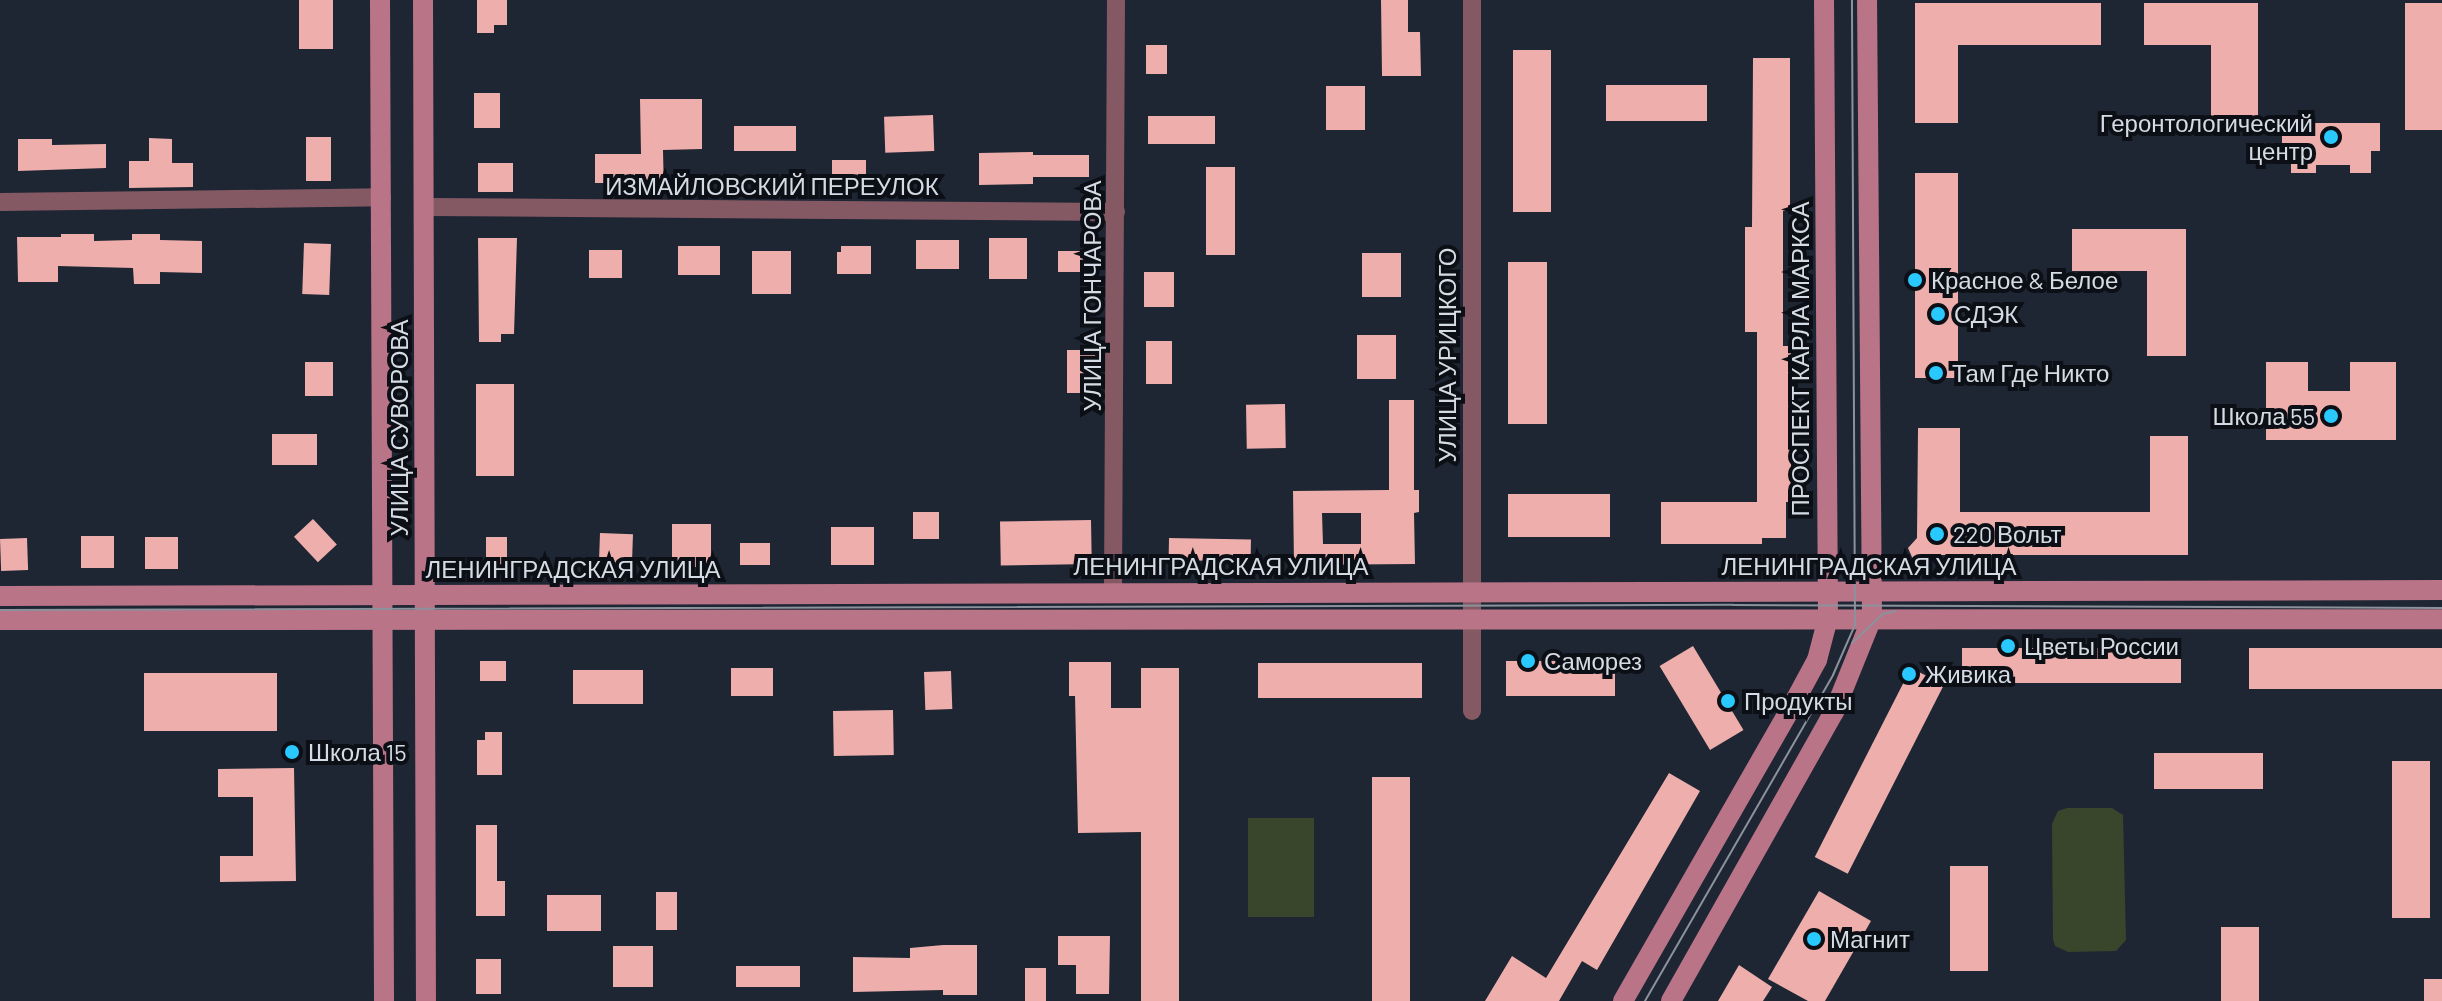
<!DOCTYPE html>
<html>
<head>
<meta charset="utf-8">
<style>
  body { margin:0 }
  #map { position:relative; width:2442px; height:1001px; overflow:hidden; background:#1e2633; font-family:Barlow,sans-serif }
  div>[style] { position:absolute }
  [style*='--x'] { left:calc(var(--x)*1px); top:calc(var(--y)*1px); width:calc(var(--w)*1px); rotate:calc(var(--a)*1deg) }
  .green>* { inset:0; background:#39462b; transform-origin:0 0 }
  .building>* { inset:0; background:#edaeac; transform-origin:0 0 }
  .street>* { height:18px; margin:-9px; padding:0 9px; transform-origin:9px; border-radius:9px; background:#855964 }
  .secondary>* { height:20px; margin:-10px; padding:0 10px; transform-origin:10px; border-radius:10px; background:#ba7487 }
  .tram>* { height:2px; margin:-1px; padding:0 1px; transform-origin:1px; border-radius:1px; background:#8c929d }
  .dots>* { width:22px; height:22px; translate:-50% -50%; box-sizing:border-box; border:4px solid #0c0f15; border-radius:50% }
  span { translate:-50% -50%; white-space:nowrap; text-align:center; line-height:1.15; -webkit-text-stroke:8px #0c0f15; paint-order:stroke }
  .poi-label { font-size:24px; color:#d5dbe4 }
  .right { translate:-100% -50%; text-align:right }
  .left { translate:0 -50%; text-align:left }
  .street-label { font-size:24px; color:#d5dbe4 }
</style>
</head>
<body>
<div id="map">
  <div class="green">
    <div style="clip-path:polygon(2067px 808px,2112px 808px,2123px 815px,2126px 940px,2116px 951px,2068px 952px,2055px 946px,2053px 939px,2052px 824px,2058px 811px)"></div>
    <div style="left:1314px;top:818px;width:99px;height:66px;rotate:90deg"></div>
  </div>
  <div class="building">
    <div style="left:299px;top:0;width:34px;height:49px"></div>
    <div style="clip-path:polygon(477px 0,507px 0,507px 25px,494px 25px,494px 33px,477px 33px)"></div>
    <div style="clip-path:polygon(1381px 0,1408px 0,1408px 32px,1420px 32px,1421px 76px,1382px 76px)"></div>
    <div style="clip-path:polygon(1915px 3px,2101px 3px,2101px 45px,1958px 45px,1958px 123px,1915px 123px)"></div>
    <div style="clip-path:polygon(2144px 3px,2258px 3px,2258px 130px,2211px 130px,2211px 45px,2144px 45px)"></div>
    <div style="left:2405px;top:3px;width:37px;height:127px"></div>
    <div style="left:1146px;top:45px;width:21px;height:29px"></div>
    <div style="left:1513px;top:50px;width:38px;height:162px"></div>
    <div style="clip-path:polygon(1753px 58px,1790px 58px,1790px 211px,1783px 211px,1783px 346px,1791px 346px,1791px 502px,1786px 502px,1786px 538px,1762px 538px,1762px 544px,1661px 544px,1661px 502px,1757px 502px,1757px 332px,1745px 332px,1745px 227px,1752px 227px)"></div>
    <div style="left:1606px;top:85px;width:101px;height:36px"></div>
    <div style="left:1326px;top:86px;width:39px;height:44px"></div>
    <div style="left:474px;top:93px;width:26px;height:35px"></div>
    <div style="clip-path:polygon(640px 99px,702px 99px,702px 149px,663px 150px,664px 193px,641px 194px,641px 183px,595px 183px,595px 154px,641px 154px)"></div>
    <div style="left:933px;top:115px;width:36px;height:49px;rotate:88deg"></div>
    <div style="left:1148px;top:116px;width:67px;height:28px"></div>
    <div style="clip-path:polygon(2282px 123px,2380px 123px,2380px 151px,2371px 151px,2371px 173px,2350px 173px,2350px 165px,2316px 165px,2316px 173px,2291px 173px,2291px 151px,2282px 151px)"></div>
    <div style="left:734px;top:126px;width:62px;height:25px"></div>
    <div style="left:306px;top:137px;width:25px;height:44px"></div>
    <div style="clip-path:polygon(149px 138px,172px 139px,172px 163px,193px 163px,193px 187px,129px 188px,129px 161px,149px 161px)"></div>
    <div style="clip-path:polygon(18px 139px,52px 139px,52px 145px,106px 144px,106px 168px,18px 171px)"></div>
    <div style="clip-path:polygon(1033px 152px,1033px 155px,1089px 155px,1089px 177px,1033px 177px,1033px 184px,979px 185px,979px 153px)"></div>
    <div style="left:832px;top:160px;width:34px;height:21px"></div>
    <div style="left:478px;top:163px;width:35px;height:29px"></div>
    <div style="left:1206px;top:167px;width:29px;height:88px"></div>
    <div style="left:1915px;top:173px;width:43px;height:205px"></div>
    <div style="clip-path:polygon(2072px 229px,2186px 229px,2186px 356px,2147px 356px,2147px 271px,2072px 271px)"></div>
    <div style="clip-path:polygon(61px 234px,94px 234px,94px 241px,132px 240px,132px 234px,160px 234px,160px 240px,202px 241px,202px 273px,160px 272px,160px 284px,134px 284px,133px 268px,58px 266px,58px 282px,18px 282px,17px 237px,61px 237px)"></div>
    <div style="clip-path:polygon(478px 238px,517px 238px,514px 334px,501px 334px,501px 342px,479px 342px)"></div>
    <div style="left:989px;top:238px;width:38px;height:41px"></div>
    <div style="left:916px;top:240px;width:43px;height:29px"></div>
    <div style="left:304px;top:243px;width:27px;height:51px;rotate:2deg"></div>
    <div style="left:678px;top:246px;width:42px;height:29px"></div>
    <div style="clip-path:polygon(841px 246px,871px 246px,871px 274px,837px 274px,837px 252px,841px 252px)"></div>
    <div style="left:589px;top:250px;width:33px;height:28px"></div>
    <div style="left:752px;top:251px;width:39px;height:43px"></div>
    <div style="left:1058px;top:251px;width:25px;height:21px"></div>
    <div style="left:1362px;top:253px;width:39px;height:44px"></div>
    <div style="left:1508px;top:262px;width:39px;height:162px"></div>
    <div style="left:1144px;top:272px;width:30px;height:35px"></div>
    <div style="left:1357px;top:335px;width:39px;height:44px"></div>
    <div style="left:1146px;top:341px;width:26px;height:43px"></div>
    <div style="left:1067px;top:350px;width:35px;height:43px"></div>
    <div style="left:305px;top:362px;width:28px;height:34px"></div>
    <div style="clip-path:polygon(2266px 362px,2308px 362px,2308px 391px,2350px 391px,2350px 362px,2396px 362px,2396px 440px,2266px 440px)"></div>
    <div style="left:476px;top:384px;width:38px;height:92px"></div>
    <div style="clip-path:polygon(evenodd,1389px 400px,1414px 400px,1414px 490px,1419px 490px,1419px 512px,1414px 513px,1415px 564px,1294px 565px,1293px 491px,1389px 490px,1389px 400px,1322px 513px,1361px 513px,1361px 544px,1323px 544px,1322px 513px)"></div>
    <div style="left:1285px;top:404px;width:44px;height:39px;rotate:89deg"></div>
    <div style="clip-path:polygon(1918px 428px,1960px 428px,1960px 512px,2150px 512px,2150px 436px,2188px 436px,2188px 555px,1934px 555px,1927px 564px,1915px 564px,1908px 548px,1917px 538px)"></div>
    <div style="left:272px;top:434px;width:45px;height:31px"></div>
    <div style="left:1508px;top:494px;width:102px;height:43px"></div>
    <div style="left:913px;top:512px;width:26px;height:27px"></div>
    <div style="left:313px;top:519px;width:35px;height:26px;rotate:47deg"></div>
    <div style="left:1091px;top:520px;width:44px;height:91px;rotate:89deg"></div>
    <div style="left:711px;top:524px;width:43px;height:39px;rotate:90deg"></div>
    <div style="left:831px;top:527px;width:43px;height:38px"></div>
    <div style="left:600px;top:533px;width:33px;height:32px;rotate:2deg"></div>
    <div style="left:81px;top:536px;width:33px;height:32px"></div>
    <div style="left:145px;top:537px;width:33px;height:32px"></div>
    <div style="left:486px;top:537px;width:21px;height:29px"></div>
    <div style="left:27px;top:538px;width:32px;height:27px;rotate:88deg"></div>
    <div style="left:1169px;top:538px;width:82px;height:22px;rotate:1deg"></div>
    <div style="left:740px;top:543px;width:30px;height:22px"></div>
    <div style="left:1693px;top:646px;width:98px;height:39px;rotate:59deg"></div>
    <div style="left:1962px;top:648px;width:219px;height:35px"></div>
    <div style="left:2249px;top:648px;width:193px;height:41px"></div>
    <div style="left:480px;top:661px;width:26px;height:20px"></div>
    <div style="left:1506px;top:661px;width:109px;height:35px"></div>
    <div style="clip-path:polygon(1069px 662px,1111px 662px,1111px 708px,1141px 708px,1141px 668px,1179px 668px,1179px 1001px,1141px 1001px,1141px 832px,1078px 833px,1075px 696px,1069px 696px)"></div>
    <div style="left:1258px;top:663px;width:164px;height:35px"></div>
    <div style="left:731px;top:668px;width:42px;height:28px"></div>
    <div style="left:1911px;top:668px;width:37px;height:212px;rotate:27deg"></div>
    <div style="left:573px;top:670px;width:70px;height:34px"></div>
    <div style="left:951px;top:671px;width:38px;height:27px;rotate:88deg"></div>
    <div style="left:277px;top:673px;width:58px;height:133px;rotate:90deg"></div>
    <div style="left:893px;top:710px;width:45px;height:60px;rotate:89deg"></div>
    <div style="clip-path:polygon(485px 732px,502px 732px,502px 775px,477px 775px,477px 740px,485px 740px)"></div>
    <div style="left:2154px;top:753px;width:109px;height:36px"></div>
    <div style="left:2392px;top:761px;width:38px;height:157px"></div>
    <div style="clip-path:polygon(294px 768px,296px 881px,220px 882px,220px 856px,253px 856px,253px 797px,218px 797px,218px 769px)"></div>
    <div style="clip-path:polygon(1669px 773px,1700px 791px,1597px 970px,1582px 961px,1559px 1001px,1485px 1001px,1512px 956px,1546px 978px)"></div>
    <div style="left:1372px;top:777px;width:38px;height:224px"></div>
    <div style="clip-path:polygon(476px 825px,497px 825px,497px 881px,505px 881px,505px 916px,476px 916px)"></div>
    <div style="left:1950px;top:866px;width:38px;height:105px"></div>
    <div style="clip-path:polygon(1819px 891px,1871px 921px,1825px 1001px,1808px 1001px,1768px 979px)"></div>
    <div style="left:656px;top:892px;width:21px;height:38px"></div>
    <div style="left:547px;top:895px;width:54px;height:36px"></div>
    <div style="left:2221px;top:927px;width:38px;height:74px"></div>
    <div style="clip-path:polygon(1058px 936px,1110px 936px,1109px 994px,1076px 994px,1076px 965px,1058px 965px)"></div>
    <div style="clip-path:polygon(943px 945px,977px 945px,977px 995px,943px 995px,943px 990px,853px 992px,853px 957px,910px 958px,910px 948px)"></div>
    <div style="left:613px;top:946px;width:40px;height:41px"></div>
    <div style="left:476px;top:959px;width:25px;height:35px"></div>
    <div style="clip-path:polygon(1739px 965px,1772px 987px,1763px 1001px,1718px 1001px)"></div>
    <div style="left:736px;top:966px;width:64px;height:21px"></div>
    <div style="left:1025px;top:968px;width:21px;height:33px"></div>
    <div style="left:2424px;top:979px;width:18px;height:22px"></div>
  </div>
  <div class="street">
    <div style="--x:0;--y:202;--w:382;--a:-0.7"></div>
    <div style="--x:426;--y:207;--w:690;--a:0.42"></div>
    <div style="--x:1113;--y:591;--w:591;--a:-89.71"></div>
    <div style="--x:1472;--y:711;--w:711;--a:-90"></div>
  </div>
  <div class="secondary">
    <div style="--x:380;--y:0;--w:1001;--a:89.77"></div>
    <div style="--x:423;--y:0;--w:1001;--a:89.83"></div>
    <div style="--x:0;--y:596;--w:2442;--a:-0.14"></div>
    <div style="--x:0;--y:620;--w:2442;--a:-0.02"></div>
    <div style="--x:1623;--y:1001;--w:338;--a:-60.2"></div>
    <div style="--x:1791;--y:708;--w:55;--a:-61.6"></div>
    <div style="--x:1817;--y:660;--w:43;--a:-75.3"></div>
    <div style="--x:1828;--y:618;--w:618;--a:-90.37"></div>
    <div style="--x:1671;--y:1001;--w:332;--a:-60.6"></div>
    <div style="--x:1834;--y:712;--w:101;--a:-68"></div>
    <div style="--x:1872;--y:618;--w:618;--a:-90.46"></div>
  </div>
  <div class="tram">
    <div style="--x:0;--y:610;--w:1733;--a:-0.17"></div>
    <div style="--x:1733;--y:605;--w:709;--a:0.24"></div>
    <div style="--x:1852;--y:643;--w:42;--a:-43.1"></div>
    <div style="--x:1883;--y:614;--w:13;--a:-13"></div>
    <div style="--x:1645;--y:1001;--w:376;--a:-60"></div>
    <div style="--x:1833;--y:675;--w:55;--a:-66.3"></div>
    <div style="--x:1855;--y:625;--w:625;--a:-90.28"></div>
  </div>
  <div class="dots">
    <div style="left:2331px;top:137px;background:#29c8ff"></div>
    <div style="left:1915px;top:280px;background:#29c8ff"></div>
    <div style="left:1938px;top:314px;background:#29c8ff"></div>
    <div style="left:1936px;top:373px;background:#29c8ff"></div>
    <div style="left:2331px;top:416px;background:#29c8ff"></div>
    <div style="left:1937px;top:534px;background:#29c8ff"></div>
    <div style="left:2008px;top:646px;background:#29c8ff"></div>
    <div style="left:1528px;top:661px;background:#29c8ff"></div>
    <div style="left:1909px;top:674px;background:#29c8ff"></div>
    <div style="left:1728px;top:701px;background:#29c8ff"></div>
    <div style="left:292px;top:752px;background:#29c8ff"></div>
    <div style="left:1814px;top:939px;background:#29c8ff"></div>
  </div>
  <div class="poi-label">
    <span class="right" style="left:2313px;top:137px">Геронтологический<br>центр</span>
    <span class="left" style="left:1931px;top:280px">Красное &amp; Белое</span>
    <span class="left" style="left:1954px;top:314px">СДЭК</span>
    <span class="left" style="left:1952px;top:373px">Там Где Никто</span>
    <span class="right" style="left:2315px;top:416px">Школа 55</span>
    <span class="left" style="left:1953px;top:534px">220 Вольт</span>
    <span class="left" style="left:2024px;top:646px">Цветы России</span>
    <span class="left" style="left:1544px;top:661px">Саморез</span>
    <span class="left" style="left:1925px;top:674px">Живика</span>
    <span class="left" style="left:1744px;top:701px">Продукты</span>
    <span class="left" style="left:308px;top:752px">Школа 15</span>
    <span class="left" style="left:1830px;top:939px">Магнит</span>
  </div>
  <div class="street-label">
    <span style="left:772px;top:186px">ИЗМАЙЛОВСКИЙ ПЕРЕУЛОК</span>
    <span style="left:1092px;top:296px;rotate:-90deg">УЛИЦА ГОНЧАРОВА</span>
    <span style="left:1447px;top:355px;rotate:-90deg">УЛИЦА УРИЦКОГО</span>
    <span style="left:1800px;top:359px;rotate:-90deg">ПРОСПЕКТ КАРЛА МАРКСА</span>
    <span style="left:399px;top:428px;rotate:-90deg">УЛИЦА СУВОРОВА</span>
    <span style="left:1221px;top:566px">ЛЕНИНГРАДСКАЯ УЛИЦА</span>
    <span style="left:1869px;top:566px">ЛЕНИНГРАДСКАЯ УЛИЦА</span>
    <span style="left:573px;top:569px">ЛЕНИНГРАДСКАЯ УЛИЦА</span>
  </div>
</div>
</body>
</html>
